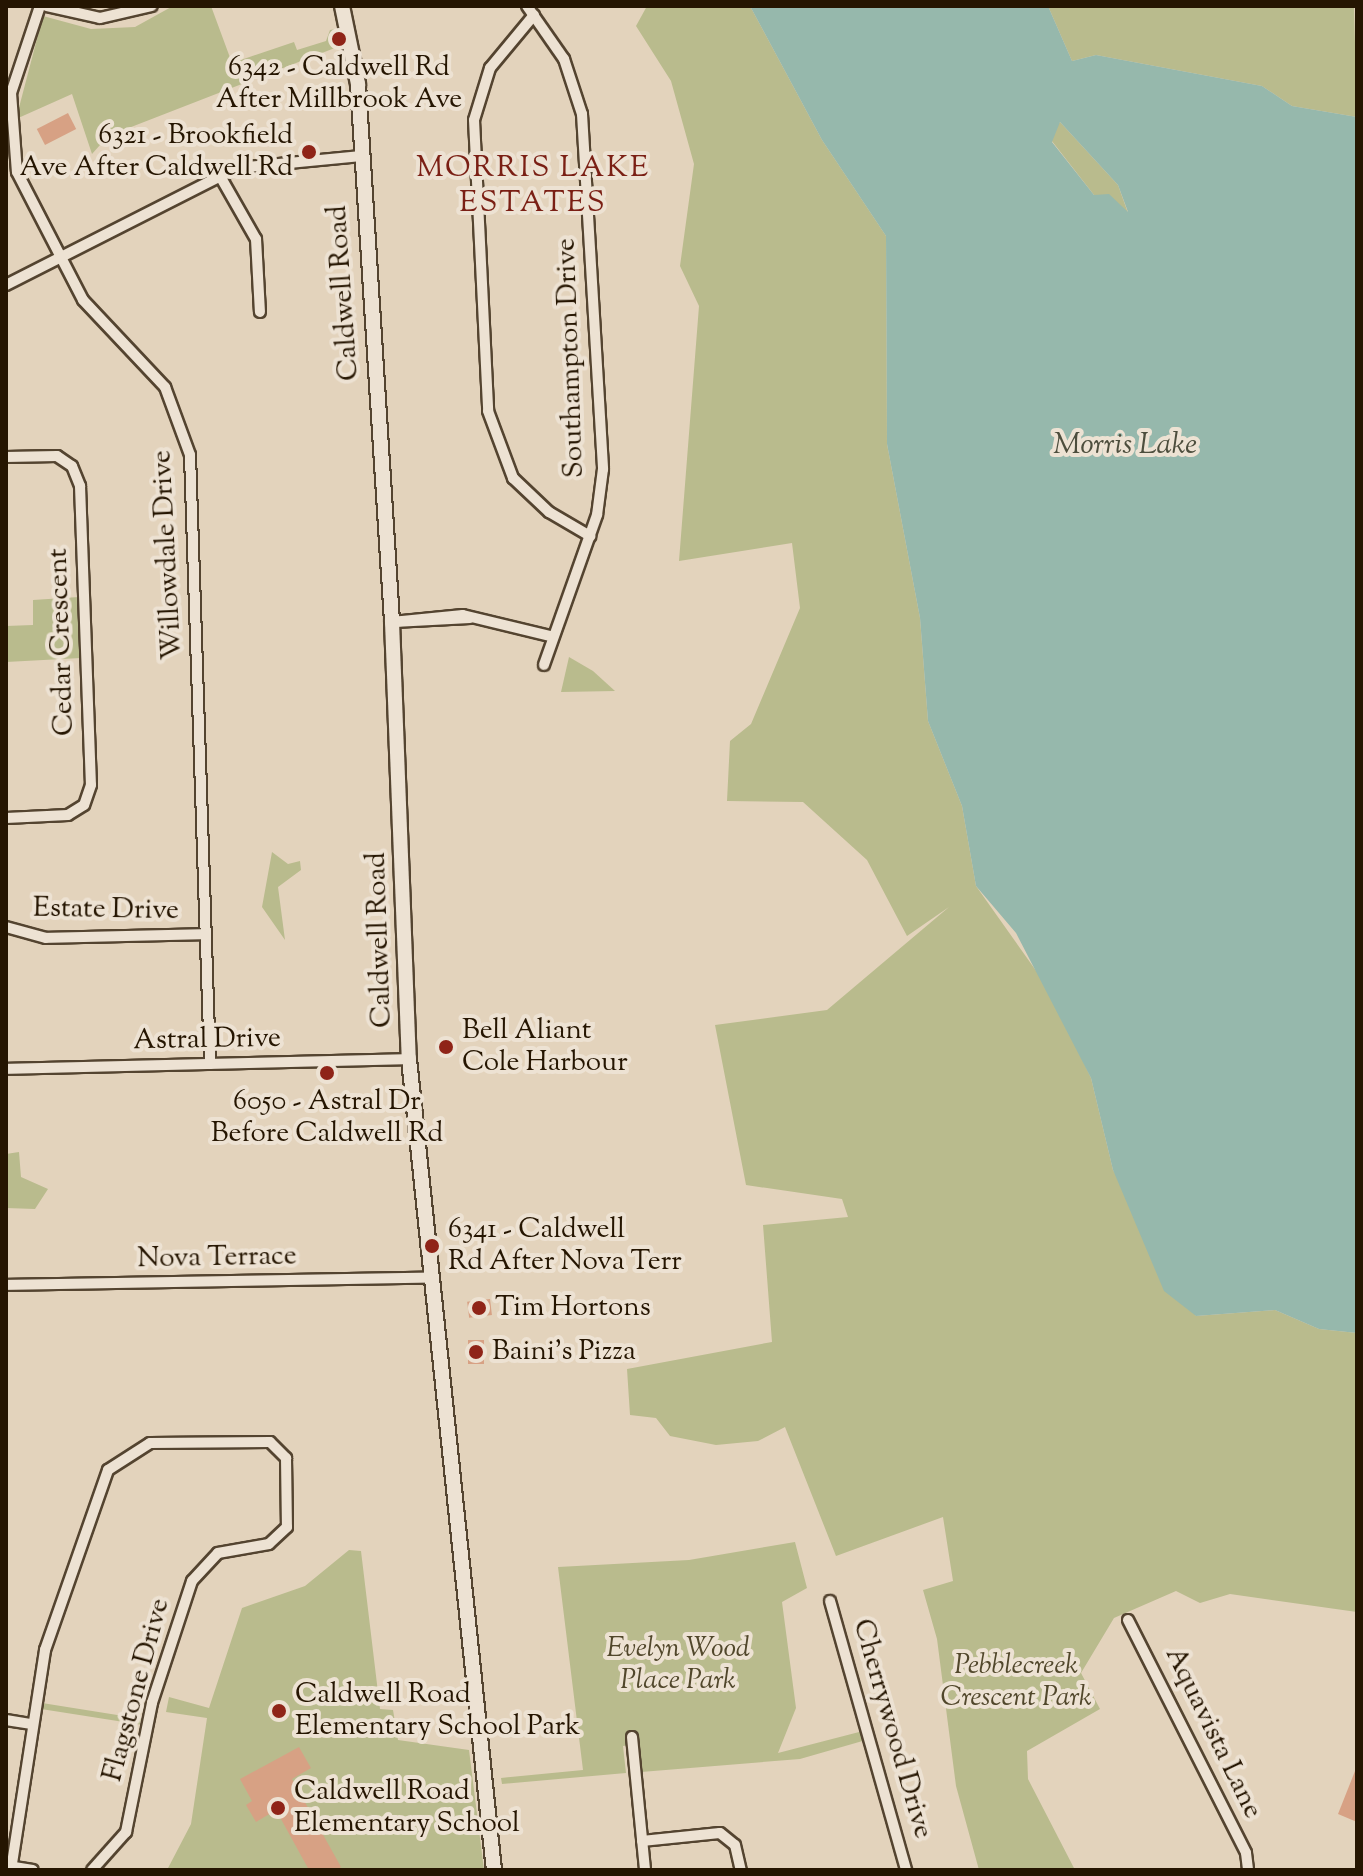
<!DOCTYPE html>
<html>
<head>
<meta charset="utf-8">
<style>
  body { margin:0 }
  #map { position:relative; width:1363px; height:1876px; overflow:hidden; background:#e3d3bc; font-family:"Sorts Mill Goudy",serif }
  div>[style] { position:absolute }
  [style*='--x'] { left:calc(var(--x)*1px); top:calc(var(--y)*1px); width:calc(var(--w)*1px); rotate:calc(var(--a)*1deg) }
  .green>* { inset:0; background:#b9bb8d; transform-origin:0 0 }
  .water>* { inset:0; background:#96b8ac }
  .building>* { inset:0; background:#d7a184; transform-origin:0 0 }
  .roads { filter:drop-shadow(2px 0 #544430) drop-shadow(-2px 0 #544430) drop-shadow(0 2px #544430) drop-shadow(0 -2px #544430) }
  .minor>* { height:10px; margin:-5px; padding:0 5px; transform-origin:5px; border-radius:5px; background:#ede2d3 }
  .tertiary>* { height:14px; margin:-7px; padding:0 7px; transform-origin:7px; border-radius:7px; background:#ede2d3 }
  .dots>* { width:22px; height:22px; translate:-50% -50%; box-sizing:border-box; border:4px solid #ede2d3; border-radius:50% }
  span { translate:-50% -50%; white-space:nowrap; text-align:center; line-height:1.15; -webkit-text-stroke:8px #ede2d3; paint-order:stroke }
  .poi-label { font-size:28px; color:#251501 }
  .right { translate:-100% -50%; text-align:right }
  .left { translate:0 -50%; text-align:left }
  .street-label { font-size:28px; color:#251501 }
  .park-label { font-size:28px; color:#51472b; font-style:italic }
  .neighbourhood-label { font-size:30px; color:#7a1f14; letter-spacing:2px }
  .water-label { font-size:30px; color:#4d4e3d; font-style:italic }
  .frame { position:absolute; inset:0; border:8px solid #251501; pointer-events:none }
</style>
</head>
<body>
<div id="map">
  <div class="green">
    <div style="clip-path:polygon(173px 6px,211px 6px,232px 63px,294px 42px,297px 50px,326px 41px,330px 30px,336px 29px,340px 46px,108px 136px,92px 154px,72px 94px,16px 119px,43px 16px,91px 29px,135px 27px)"></div>
    <div style="clip-path:polygon(647px 6px,750px 6px,822px 140px,886px 236px,887px 444px,920px 618px,928px 721px,962px 806px,976px 886px,1049px 989px,1091px 1078px,1113px 1170px,1196px 1316px,1275px 1310px,1319px 1329px,1357px 1333px,1357px 1612px,1230px 1594px,1200px 1603px,1176px 1591px,1114px 1618px,1081px 1673px,1100px 1709px,1027px 1751px,1028px 1779px,1075px 1870px,979px 1870px,956px 1786px,937px 1639px,923px 1590px,953px 1581px,943px 1517px,836px 1556px,785px 1427px,758px 1441px,716px 1445px,670px 1436px,656px 1418px,630px 1415px,627px 1369px,772px 1342px,763px 1225px,848px 1217px,842px 1199px,746px 1185px,715px 1025px,827px 1010px,949px 907px,907px 936px,867px 860px,803px 802px,727px 801px,730px 741px,751px 724px,800px 608px,792px 543px,679px 561px,699px 306px,680px 266px,694px 164px,671px 81px,636px 26px)"></div>
    <div style="clip-path:polygon(1048px 6px,1354px 6px,1357px 117px,1292px 106px,1262px 86px,1096px 55px,1072px 61px)"></div>
    <div style="clip-path:polygon(1060px 122px,1118px 185px,1128px 213px,1109px 195px,1094px 195px,1048px 136px)"></div>
    <div style="clip-path:polygon(79px 597px,81px 658px,6px 662px,6px 626px,33px 625px,33px 600px)"></div>
    <div style="clip-path:polygon(569px 657px,593px 671px,615px 691px,561px 692px)"></div>
    <div style="clip-path:polygon(272px 852px,288px 864px,300px 861px,301px 870px,278px 887px,285px 940px,262px 907px)"></div>
    <div style="clip-path:polygon(19px 1152px,21px 1177px,48px 1189px,35px 1209px,6px 1208px,6px 1154px)"></div>
    <div style="clip-path:polygon(795px 1542px,807px 1588px,782px 1602px,796px 1708px,778px 1753px,863px 1731px,866px 1740px,800px 1759px,641px 1772px,638px 1744px,623px 1746px,626px 1773px,502px 1784px,501px 1778px,583px 1770px,558px 1567px,689px 1560px)"></div>
    <div style="clip-path:polygon(349px 1550px,361px 1551px,380px 1709px,393px 1710px,398px 1740px,469px 1750px,484px 1870px,167px 1870px,191px 1824px,207px 1718px,166px 1712px,169px 1697px,209px 1708px,242px 1608px,305px 1586px)"></div>
    <div style="left:42px;top:1703px;width:100px;height:6px;rotate:9deg"></div>
  </div>
  <div class="water">
    <div style="clip-path:polygon(evenodd,750px 6px,1048px 6px,1072px 61px,1096px 55px,1262px 86px,1292px 106px,1357px 117px,1357px 1333px,1319px 1329px,1275px 1310px,1196px 1316px,1164px 1291px,1113px 1170px,1091px 1078px,1016px 933px,976px 886px,962px 806px,928px 721px,920px 618px,887px 444px,886px 236px,822px 140px,750px 6px,1060px 122px,1118px 185px,1128px 212px,1109px 194px,1094px 195px,1052px 142px,1060px 122px)"></div>
  </div>
  <div class="building">
    <div style="left:68px;top:113px;width:18px;height:35px;rotate:63deg"></div>
    <div style="left:490px;top:1299px;width:16px;height:23px;rotate:83deg"></div>
    <div style="left:468px;top:1340px;width:16px;height:24px"></div>
    <div style="clip-path:polygon(299px 1747px,311px 1768px,292px 1779px,341px 1867px,336px 1870px,309px 1870px,276px 1810px,256px 1822px,246px 1805px,252px 1801px,240px 1779px)"></div>
    <div style="clip-path:polygon(1357px 1766px,1357px 1822px,1338px 1814px)"></div>
  </div>
  <div class="roads">
    <div class="minor">
      <div style="--x:40;--y:6;--w:92;--a:108.4"></div>
      <div style="--x:11;--y:93;--w:79;--a:85.7"></div>
      <div style="--x:17;--y:172;--w:144;--a:62.7"></div>
      <div style="--x:83;--y:300;--w:120;--a:46.7"></div>
      <div style="--x:165;--y:387;--w:72;--a:69.8"></div>
      <div style="--x:190;--y:455;--w:609;--a:88.12"></div>
      <div style="--x:47;--y:6;--w:54;--a:12.8"></div>
      <div style="--x:100;--y:18;--w:53;--a:-13"></div>
      <div style="--x:527;--y:6;--w:65;--a:55.1"></div>
      <div style="--x:564;--y:59;--w:58;--a:71.9"></div>
      <div style="--x:582;--y:114;--w:356;--a:86.6"></div>
      <div style="--x:603;--y:469;--w:46;--a:97.4"></div>
      <div style="--x:597;--y:515;--w:159;--a:109.5"></div>
      <div style="--x:534;--y:15;--w:69;--a:129.7"></div>
      <div style="--x:490;--y:68;--w:54;--a:107.1"></div>
      <div style="--x:474;--y:120;--w:291;--a:87.2"></div>
      <div style="--x:488;--y:411;--w:72;--a:69.5"></div>
      <div style="--x:513;--y:478;--w:50;--a:43.4"></div>
      <div style="--x:549;--y:512;--w:48;--a:30.3"></div>
      <div style="--x:220;--y:176;--w:73;--a:60.3"></div>
      <div style="--x:256;--y:239;--w:73;--a:86.9"></div>
      <div style="--x:6;--y:285;--w:259;--a:-26.9"></div>
      <div style="--x:237;--y:168;--w:125;--a:-5.5"></div>
      <div style="--x:6;--y:457;--w:51;--a:-1.1"></div>
      <div style="--x:57;--y:456;--w:18;--a:34"></div>
      <div style="--x:72;--y:466;--w:22;--a:68"></div>
      <div style="--x:80;--y:486;--w:299;--a:87.9"></div>
      <div style="--x:91;--y:785;--w:21;--a:109"></div>
      <div style="--x:84;--y:805;--w:19;--a:148"></div>
      <div style="--x:68;--y:815;--w:62;--a:177.2"></div>
      <div style="--x:392;--y:622;--w:71;--a:-5.6"></div>
      <div style="--x:463;--y:615;--w:89;--a:13.6"></div>
      <div style="--x:394;--y:622;--w:76;--a:-3"></div>
      <div style="--x:6;--y:927;--w:41;--a:15.4"></div>
      <div style="--x:46;--y:938;--w:160;--a:-1.4"></div>
      <div style="--x:6;--y:1069;--w:403;--a:-1.4"></div>
      <div style="--x:6;--y:1285;--w:422;--a:-1"></div>
      <div style="--x:830;--y:1601;--w:280;--a:74.2"></div>
      <div style="--x:1128;--y:1620;--w:261;--a:63.1"></div>
      <div style="--x:1246;--y:1853;--w:17;--a:83"></div>
      <div style="--x:6;--y:1720;--w:26;--a:9"></div>
      <div style="--x:632;--y:1737;--w:134;--a:84.4"></div>
      <div style="--x:642;--y:1841;--w:78;--a:-5.9"></div>
      <div style="--x:720;--y:1833;--w:19;--a:39"></div>
      <div style="--x:735;--y:1845;--w:26;--a:77"></div>
      <div style="--x:8;--y:1866;--w:25;--a:9"></div>
      <div style="--x:11;--y:1870;--w:223;--a:-81.2"></div>
      <div style="--x:45;--y:1650;--w:191;--a:-70.7"></div>
      <div style="--x:108;--y:1470;--w:50;--a:-32.7"></div>
      <div style="--x:150;--y:1443;--w:120;--a:-0.5"></div>
      <div style="--x:270;--y:1442;--w:23;--a:45"></div>
      <div style="--x:286;--y:1458;--w:69;--a:89.2"></div>
      <div style="--x:287;--y:1527;--w:25;--a:137"></div>
      <div style="--x:269;--y:1544;--w:52;--a:170"></div>
      <div style="--x:218;--y:1553;--w:38;--a:133"></div>
      <div style="--x:192;--y:1581;--w:128;--a:108.2"></div>
      <div style="--x:152;--y:1703;--w:132;--a:101.4"></div>
      <div style="--x:126;--y:1832;--w:51;--a:131.8"></div>
    </div>
    <div class="tertiary">
      <div style="--x:342;--y:6;--w:80;--a:78.4"></div>
      <div style="--x:358;--y:84;--w:539;--a:86.38"></div>
      <div style="--x:392;--y:622;--w:437;--a:87.8"></div>
      <div style="--x:409;--y:1059;--w:815;--a:84.02"></div>
    </div>
  </div>
  <div class="dots">
    <div style="left:339px;top:39px;background:#8f2418"></div>
    <div style="left:309px;top:152px;background:#8f2418"></div>
    <div style="left:446px;top:1047px;background:#8f2418"></div>
    <div style="left:327px;top:1073px;background:#8f2418"></div>
    <div style="left:432px;top:1246px;background:#8f2418"></div>
    <div style="left:479px;top:1308px;background:#8f2418"></div>
    <div style="left:476px;top:1352px;background:#8f2418"></div>
    <div style="left:279px;top:1711px;background:#8f2418"></div>
    <div style="left:278px;top:1808px;background:#8f2418"></div>
  </div>
  <div class="poi-label">
    <span style="left:339px;top:84px">6342 - Caldwell Rd<br>After Millbrook Ave</span>
    <span class="right" style="left:293px;top:152px">6321 - Brookfield<br>Ave After Caldwell Rd</span>
    <span class="left" style="left:462px;top:1047px">Bell Aliant<br>Cole Harbour</span>
    <span style="left:327px;top:1118px">6050 - Astral Dr<br>Before Caldwell Rd</span>
    <span class="left" style="left:448px;top:1246px">6341 - Caldwell<br>Rd After Nova Terr</span>
    <span class="left" style="left:495px;top:1308px">Tim Hortons</span>
    <span class="left" style="left:492px;top:1352px">Baini's Pizza</span>
    <span class="left" style="left:295px;top:1711px">Caldwell Road<br>Elementary School Park</span>
    <span class="left" style="left:294px;top:1808px">Caldwell Road<br>Elementary School</span>
  </div>
  <div class="street-label">
    <span style="left:344px;top:293px;rotate:-94deg">Caldwell Road</span>
    <span style="left:571px;top:358px;rotate:-92deg">Southampton Drive</span>
    <span style="left:168px;top:555px;rotate:-93deg">Willowdale Drive</span>
    <span style="left:62px;top:642px;rotate:-92deg">Cedar Crescent</span>
    <span style="left:106px;top:910px;rotate:1deg">Estate Drive</span>
    <span style="left:380px;top:940px;rotate:-92deg">Caldwell Road</span>
    <span style="left:207px;top:1040px;rotate:-1deg">Astral Drive</span>
    <span style="left:217px;top:1258px;rotate:-1deg">Nova Terrace</span>
    <span style="left:137px;top:1690px;rotate:-75deg">Flagstone Drive</span>
    <span style="left:892px;top:1729px;rotate:74deg">Cherrywood Drive</span>
    <span style="left:1213px;top:1733px;rotate:64deg">Aquavista Lane</span>
  </div>
  <div class="park-label">
    <span style="left:678px;top:1665px">Evelyn Wood<br>Place Park</span>
    <span style="left:1016px;top:1682px">Pebblecreek<br>Crescent Park</span>
  </div>
  <div class="neighbourhood-label">
    <span style="left:533px;top:186px">MORRIS LAKE<br>ESTATES</span>
  </div>
  <div class="water-label">
    <span style="left:1125px;top:446px">Morris Lake</span>
  </div>
  <div class="frame"></div>
</div>
</body>
</html>
